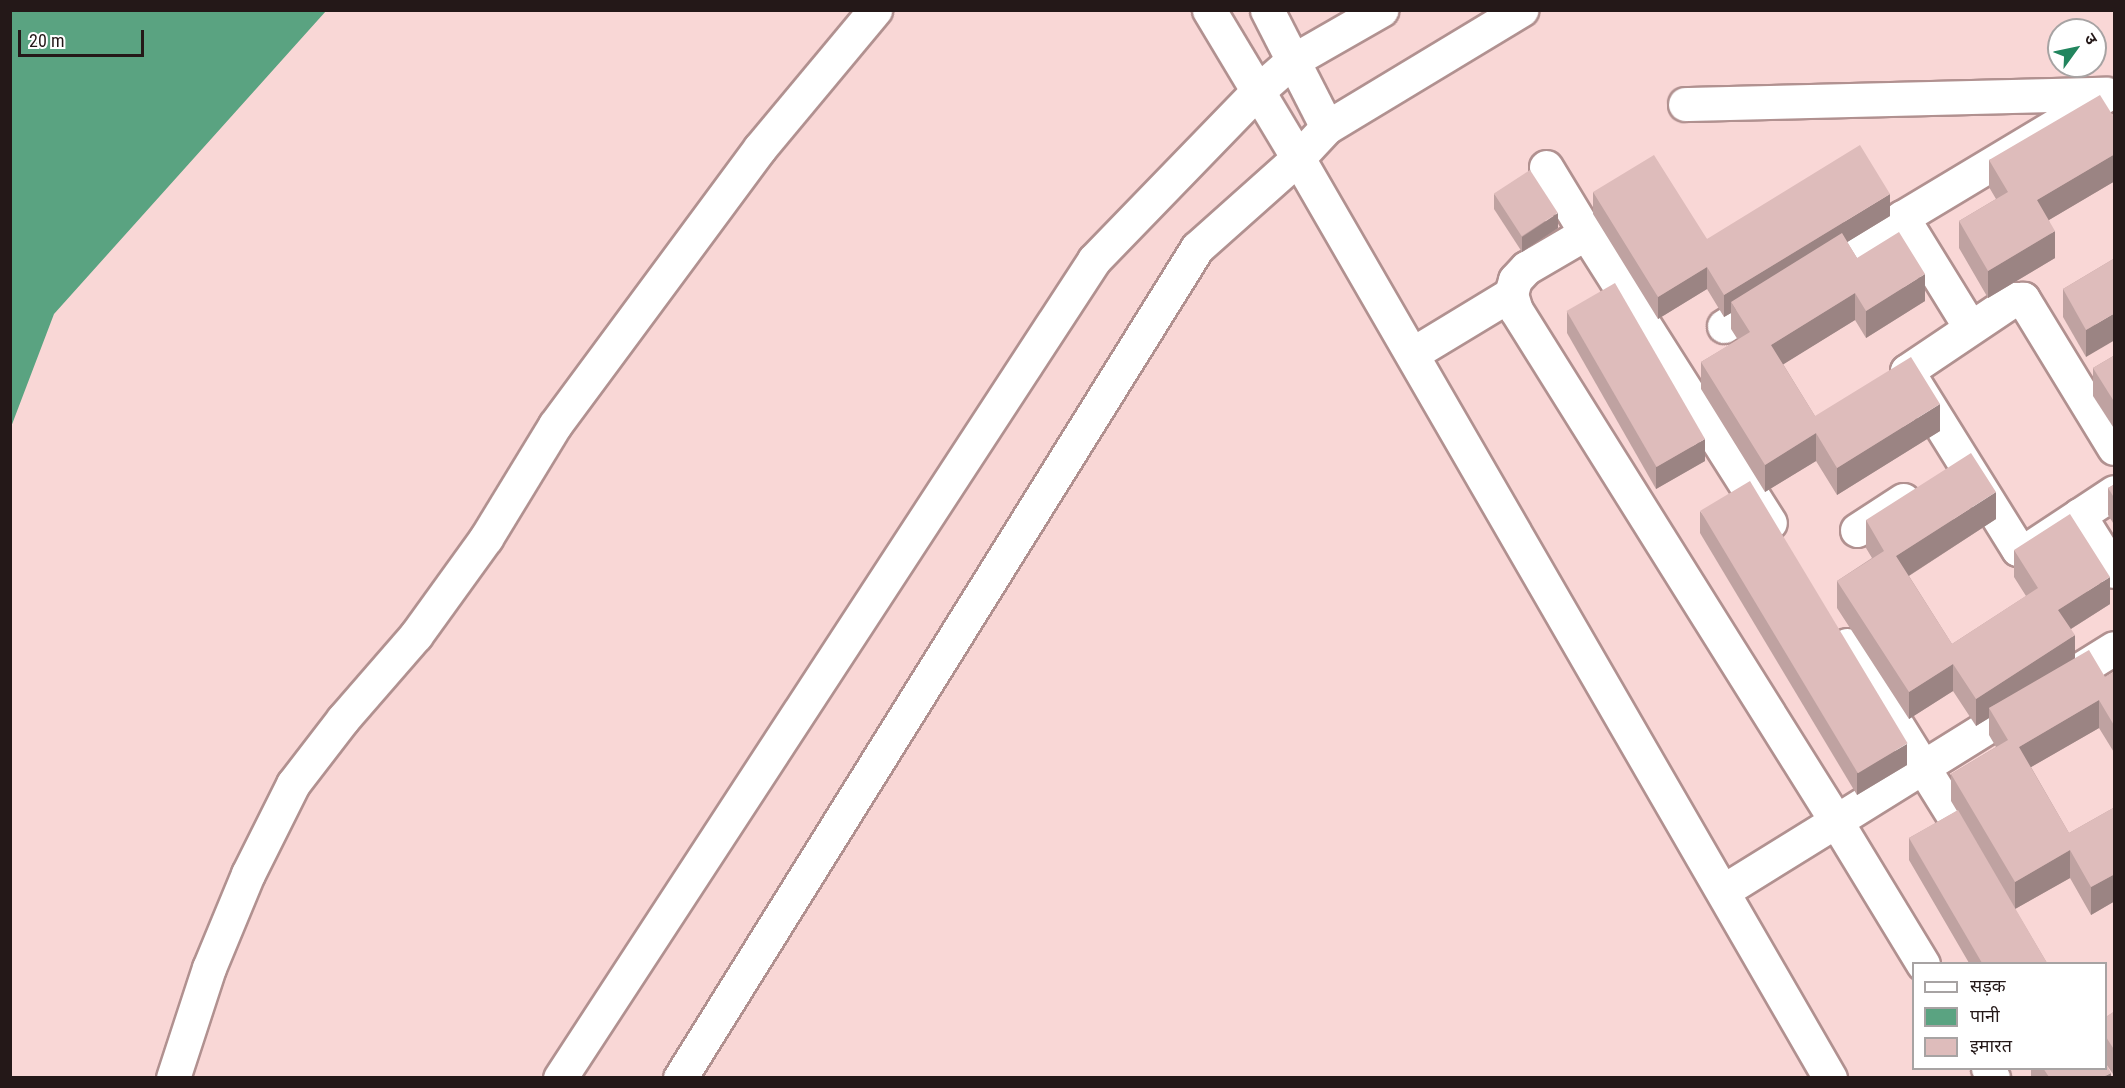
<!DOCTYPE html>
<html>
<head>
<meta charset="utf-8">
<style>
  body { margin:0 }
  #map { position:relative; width:2125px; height:1088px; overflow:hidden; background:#f9d7d6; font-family:"Roboto Condensed","Noto Sans Devanagari",sans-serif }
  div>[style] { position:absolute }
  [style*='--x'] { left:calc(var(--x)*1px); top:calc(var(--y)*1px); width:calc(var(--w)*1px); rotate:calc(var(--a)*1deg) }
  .water>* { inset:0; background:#5aa381 }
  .roads { filter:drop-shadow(2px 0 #b19190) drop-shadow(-2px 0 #b19190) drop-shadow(0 2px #b19190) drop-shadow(0 -2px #b19190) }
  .minor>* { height:33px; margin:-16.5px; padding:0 16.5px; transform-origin:16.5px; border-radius:16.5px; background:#fff }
  .wall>* { inset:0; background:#bfa2a1; transform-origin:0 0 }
  .shaded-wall>* { inset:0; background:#9b8483 }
  .building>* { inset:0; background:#debcbb; transform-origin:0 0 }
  span { translate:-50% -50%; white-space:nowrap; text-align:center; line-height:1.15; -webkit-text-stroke:6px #fff; paint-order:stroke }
  .frame { position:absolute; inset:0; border:12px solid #241818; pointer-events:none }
  .legend { position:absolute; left:1912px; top:962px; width:195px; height:108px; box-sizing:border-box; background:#fff; border:2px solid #a7a3a3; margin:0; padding:8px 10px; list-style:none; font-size:18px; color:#241818 }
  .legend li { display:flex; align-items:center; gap:12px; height:30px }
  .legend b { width:30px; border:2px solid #a7a3a3 }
  .north { position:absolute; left:2047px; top:18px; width:60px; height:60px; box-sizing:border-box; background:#fff; border:2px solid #a7a3a3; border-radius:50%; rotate:57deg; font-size:16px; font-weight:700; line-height:24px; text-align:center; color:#241818 }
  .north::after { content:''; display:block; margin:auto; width:21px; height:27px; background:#22855e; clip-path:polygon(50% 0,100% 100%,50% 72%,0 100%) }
  .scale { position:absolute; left:18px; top:30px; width:126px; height:27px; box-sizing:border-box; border:3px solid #241818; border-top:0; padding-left:8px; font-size:18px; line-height:21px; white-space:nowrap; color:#241818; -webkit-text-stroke:4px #fff; paint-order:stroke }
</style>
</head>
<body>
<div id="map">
  <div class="water">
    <div style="clip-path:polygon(11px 10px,326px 11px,54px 314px,11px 427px)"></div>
  </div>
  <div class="roads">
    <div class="minor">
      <div style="--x:1209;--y:10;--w:173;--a:59"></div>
      <div style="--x:1298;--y:158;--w:1063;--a:59.96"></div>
      <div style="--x:1267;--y:10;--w:131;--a:62.9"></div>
      <div style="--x:1685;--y:104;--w:421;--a:-1.4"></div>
      <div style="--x:1546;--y:167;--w:77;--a:58.8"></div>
      <div style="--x:1586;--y:233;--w:69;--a:149.7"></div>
      <div style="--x:1526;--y:268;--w:16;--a:133"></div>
      <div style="--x:1515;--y:280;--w:15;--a:106"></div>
      <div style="--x:1511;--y:294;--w:17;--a:73"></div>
      <div style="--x:1516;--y:310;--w:603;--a:57.94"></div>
      <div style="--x:1836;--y:821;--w:133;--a:148.2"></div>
      <div style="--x:1902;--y:217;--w:129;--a:58.3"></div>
      <div style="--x:1586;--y:233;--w:343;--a:57.6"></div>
      <div style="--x:1813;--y:271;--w:343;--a:-31"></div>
      <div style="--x:1724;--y:326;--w:53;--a:-31.9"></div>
      <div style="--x:1412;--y:354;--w:116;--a:-31.2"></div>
      <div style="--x:2114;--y:448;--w:175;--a:-121.4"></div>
      <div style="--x:2023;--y:299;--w:9;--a:180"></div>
      <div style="--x:2014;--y:299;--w:129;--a:146.1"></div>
      <div style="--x:1907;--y:371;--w:210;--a:58.1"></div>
      <div style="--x:2018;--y:549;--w:10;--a:0"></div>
      <div style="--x:2028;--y:549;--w:103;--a:-33.5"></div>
      <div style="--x:2079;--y:515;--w:66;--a:58"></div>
      <div style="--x:1857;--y:530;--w:55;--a:-33.1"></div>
      <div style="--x:1847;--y:645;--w:243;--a:58.1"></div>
      <div style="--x:1923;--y:964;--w:167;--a:-121.3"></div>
      <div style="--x:1836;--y:821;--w:327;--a:-31.9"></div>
      <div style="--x:1988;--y:1068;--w:11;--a:63"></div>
      <div style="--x:173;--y:1078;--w:116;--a:-71.9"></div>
      <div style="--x:209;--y:968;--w:102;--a:-67.5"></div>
      <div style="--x:248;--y:874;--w:101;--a:-63.4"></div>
      <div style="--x:293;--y:784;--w:82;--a:-52.4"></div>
      <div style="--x:343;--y:719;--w:111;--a:-49"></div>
      <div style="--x:416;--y:635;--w:120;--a:-54.2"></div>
      <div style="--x:486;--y:538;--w:132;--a:-58.6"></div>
      <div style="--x:555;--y:425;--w:345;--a:-53.5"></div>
      <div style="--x:760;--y:148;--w:180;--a:-50.2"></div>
      <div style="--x:560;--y:1078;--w:977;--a:-56.86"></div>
      <div style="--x:1094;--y:260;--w:237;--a:-45.9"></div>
      <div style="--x:1259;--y:90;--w:44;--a:-41.3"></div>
      <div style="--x:1292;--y:61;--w:103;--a:-29.8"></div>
      <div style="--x:680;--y:1078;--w:978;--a:-58.08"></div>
      <div style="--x:1197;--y:248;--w:135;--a:-41.7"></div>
      <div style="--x:1298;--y:158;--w:42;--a:-46.9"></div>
      <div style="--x:1327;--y:127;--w:227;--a:-31.1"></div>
    </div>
  </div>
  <div class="wall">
    <div style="clip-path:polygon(2115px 119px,2115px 181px,2049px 220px,2055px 258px,1988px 298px,1959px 248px,1959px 221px,1996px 199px,1989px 187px,1989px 160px)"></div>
    <div style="clip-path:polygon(1593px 192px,1707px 239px,1890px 216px,1847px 242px,1857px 258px,1925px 301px,1866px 338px,1855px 320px,1783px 364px,1815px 416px,1940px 431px,1837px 495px,1816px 461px,1765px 492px,1701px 389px,1701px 362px,1738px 340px,1731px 329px,1731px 313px,1724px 317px,1707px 289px,1658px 319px,1593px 214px)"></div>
    <div style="clip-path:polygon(1494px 194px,1558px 228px,1522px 252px,1494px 209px)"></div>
    <div style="clip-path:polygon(2115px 258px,2086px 357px,2063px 317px,2063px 289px)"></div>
    <div style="clip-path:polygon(1567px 311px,1705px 461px,1656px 489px,1567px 333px)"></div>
    <div style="clip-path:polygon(2115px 355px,2115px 430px,2093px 396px,2093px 368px)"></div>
    <div style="clip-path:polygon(2115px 484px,2115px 526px,2108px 515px,2108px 488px)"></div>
    <div style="clip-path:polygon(1700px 511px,1907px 765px,1857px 795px,1700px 533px)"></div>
    <div style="clip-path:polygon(1996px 519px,1909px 576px,1952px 644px,2026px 596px,2014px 577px,2014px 550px,2110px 604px,2071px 629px,2075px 658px,2105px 677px,2115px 672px,2115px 754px,2099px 728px,2031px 767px,2069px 833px,2115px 807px,2115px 901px,2091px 915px,2070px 878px,2015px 909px,2047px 963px,1969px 963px,1909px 860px,1909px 838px,1957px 811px,1951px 801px,1951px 774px,1996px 747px,1989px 735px,1989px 718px,1976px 726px,1953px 691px,1909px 719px,1837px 608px,1837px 581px,1872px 558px,1866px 548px,1866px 520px)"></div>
    <div style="clip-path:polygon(2115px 1011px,2115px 1077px,2106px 1064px,2106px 1017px)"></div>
    <div style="left:2031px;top:1068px;width:75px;height:10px"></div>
  </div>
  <div class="shaded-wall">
    <div style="clip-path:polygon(2115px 154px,2115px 181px,2037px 227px,2037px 200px)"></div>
    <div style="clip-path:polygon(1890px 194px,1890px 216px,1736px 310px,1731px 302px,1731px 313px,1724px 317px,1724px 295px)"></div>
    <div style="clip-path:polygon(1558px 213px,1558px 228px,1522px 252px,1522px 237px)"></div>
    <div style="clip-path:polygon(2055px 231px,2055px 258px,1988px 298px,1988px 271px)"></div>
    <div style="clip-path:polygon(1707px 267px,1707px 289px,1658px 319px,1658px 297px)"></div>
    <div style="clip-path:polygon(1925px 274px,1925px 301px,1866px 338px,1866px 311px)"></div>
    <div style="clip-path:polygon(1855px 293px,1855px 320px,1771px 372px,1771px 345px)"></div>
    <div style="clip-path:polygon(2115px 313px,2115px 340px,2086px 357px,2086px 330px)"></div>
    <div style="clip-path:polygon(1940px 404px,1940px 431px,1837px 495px,1837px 468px)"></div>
    <div style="clip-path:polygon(1816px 433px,1816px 461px,1765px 492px,1765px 465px)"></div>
    <div style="clip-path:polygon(1705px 439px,1705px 461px,1656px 489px,1656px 467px)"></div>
    <div style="clip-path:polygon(1996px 492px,1996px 519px,1896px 584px,1896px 556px)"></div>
    <div style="clip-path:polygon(2110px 577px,2110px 604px,2058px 637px,2058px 610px)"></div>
    <div style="clip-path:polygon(2075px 635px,2075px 663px,1989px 708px,1989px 718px,1976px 726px,1976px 699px)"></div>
    <div style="clip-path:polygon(1953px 664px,1953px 691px,1909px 719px,1909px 692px)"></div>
    <div style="clip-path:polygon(2099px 700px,2099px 728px,2019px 774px,2019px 747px)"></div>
    <div style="clip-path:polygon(1907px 744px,1907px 765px,1857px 795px,1857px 773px)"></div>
    <div style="clip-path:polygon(2070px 850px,2070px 878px,2015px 909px,2015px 882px)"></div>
    <div style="clip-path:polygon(2115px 874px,2115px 901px,2091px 915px,2091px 887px)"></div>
    <div style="clip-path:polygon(2111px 1073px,2111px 1077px,2103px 1077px)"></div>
  </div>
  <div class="building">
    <div style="clip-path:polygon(2100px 95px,2115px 119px,2115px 154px,2037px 200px,2055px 231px,1988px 271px,1959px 221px,2008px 192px,1989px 160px)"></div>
    <div style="clip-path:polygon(1860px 145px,1890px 194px,1724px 295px,1707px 267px,1658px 297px,1593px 192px,1654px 155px,1707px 239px)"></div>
    <div style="left:1530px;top:170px;width:51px;height:43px;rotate:57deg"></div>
    <div style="clip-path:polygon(1899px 232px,1925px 274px,1866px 311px,1855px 293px,1771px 345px,1815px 416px,1911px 357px,1940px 404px,1837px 468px,1816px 433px,1765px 465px,1701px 362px,1750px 332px,1731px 302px,1842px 233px,1857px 258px)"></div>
    <div style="clip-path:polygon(2115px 258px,2115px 313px,2086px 330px,2063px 289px)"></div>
    <div style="left:1615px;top:283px;width:180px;height:56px;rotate:60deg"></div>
    <div style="clip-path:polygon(2115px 355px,2115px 403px,2093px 368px)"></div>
    <div style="clip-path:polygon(1971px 453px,1996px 492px,1896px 556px,1952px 644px,2038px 588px,2014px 550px,2070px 514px,2110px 577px,2058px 610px,2075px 635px,1976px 699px,1953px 664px,1909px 692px,1837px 581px,1884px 551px,1866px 520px)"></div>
    <div style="left:1750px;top:481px;width:306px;height:58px;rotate:59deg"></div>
    <div style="clip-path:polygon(2115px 484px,2115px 499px,2108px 488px)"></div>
    <div style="clip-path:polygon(2089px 650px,2105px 677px,2115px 672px,2115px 727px,2099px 700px,2019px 747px,2069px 833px,2115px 807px,2115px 874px,2091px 887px,2070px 850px,2015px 882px,1951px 774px,2008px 740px,1989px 708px)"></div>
    <div style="clip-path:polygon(1958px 810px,2047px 963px,1982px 963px,1909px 838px)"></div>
    <div style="clip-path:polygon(2115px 1011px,2115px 1051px,2106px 1037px,2106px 1017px)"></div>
    <div style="clip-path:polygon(2106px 1064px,2111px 1073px,2103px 1077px,2049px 1077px,2043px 1068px,2106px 1068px)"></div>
  </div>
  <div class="frame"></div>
  <ul class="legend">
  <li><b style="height:8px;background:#fff"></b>सड़क</li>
  <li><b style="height:16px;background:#5aa381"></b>पानी</li>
  <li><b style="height:16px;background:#debcbb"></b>इमारत</li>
  </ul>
  <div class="north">उ</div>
  <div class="scale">20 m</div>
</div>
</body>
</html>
